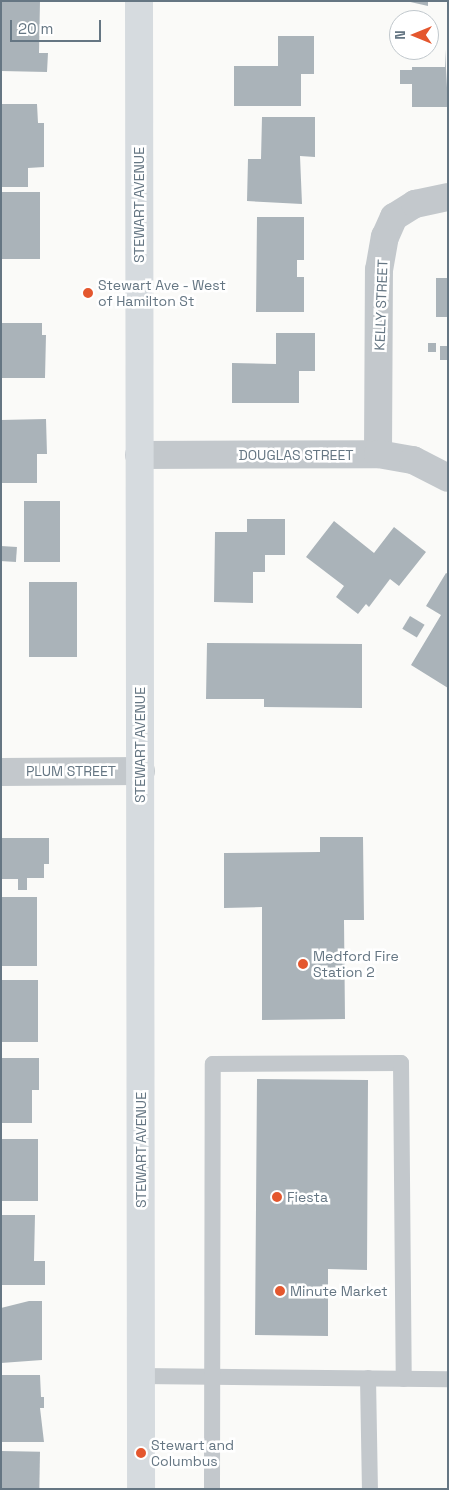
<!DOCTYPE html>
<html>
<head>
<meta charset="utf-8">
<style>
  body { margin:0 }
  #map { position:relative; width:449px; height:1490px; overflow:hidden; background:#fafaf8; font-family:"Space Grotesk",sans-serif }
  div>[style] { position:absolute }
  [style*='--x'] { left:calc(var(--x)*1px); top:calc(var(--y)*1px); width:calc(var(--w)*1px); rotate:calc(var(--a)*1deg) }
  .building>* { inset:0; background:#aab3b9; transform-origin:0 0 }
  .service>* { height:16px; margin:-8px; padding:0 8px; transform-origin:8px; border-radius:8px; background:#c3c8cc }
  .minor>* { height:28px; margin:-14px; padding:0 14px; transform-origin:14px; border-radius:14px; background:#c3c8cc }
  .secondary>* { height:28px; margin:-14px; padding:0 14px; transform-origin:14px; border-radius:14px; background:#d6dbdf }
  .dots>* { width:14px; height:14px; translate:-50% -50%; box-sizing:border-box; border:2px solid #fff; border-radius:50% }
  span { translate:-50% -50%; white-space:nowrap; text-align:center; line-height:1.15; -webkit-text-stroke:5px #fff; paint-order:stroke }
  .street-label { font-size:14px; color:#657683 }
  .poi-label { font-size:14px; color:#657683 }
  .left { translate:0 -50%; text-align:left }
  .frame { position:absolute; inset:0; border:2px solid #657683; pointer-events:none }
  .north { position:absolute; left:389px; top:10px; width:50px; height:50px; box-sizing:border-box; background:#fff; border:1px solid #c1c8cd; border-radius:50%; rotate:270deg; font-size:14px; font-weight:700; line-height:20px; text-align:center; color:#657683 }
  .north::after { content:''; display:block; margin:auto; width:18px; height:22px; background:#e4572e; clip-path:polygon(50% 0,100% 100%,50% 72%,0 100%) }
  .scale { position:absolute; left:10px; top:20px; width:91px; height:22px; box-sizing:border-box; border:2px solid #657683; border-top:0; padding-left:6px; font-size:15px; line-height:18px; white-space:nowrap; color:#657683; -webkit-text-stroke:4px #fff; paint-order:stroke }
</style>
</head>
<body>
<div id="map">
  <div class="building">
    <div style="clip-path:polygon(1px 1px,40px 1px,39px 53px,48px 53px,47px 72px,1px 71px)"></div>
    <div style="clip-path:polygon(406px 1px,428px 1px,428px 6px)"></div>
    <div style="clip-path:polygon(278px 36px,314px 36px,314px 74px,301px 74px,301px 106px,234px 106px,234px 66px,278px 66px)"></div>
    <div style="clip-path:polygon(445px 49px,448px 107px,412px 107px,412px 84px,400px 84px,400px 70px,412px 70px,412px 67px,445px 67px)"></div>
    <div style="clip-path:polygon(1px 104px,37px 104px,38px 123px,44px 123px,44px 167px,28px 168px,28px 187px,1px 187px)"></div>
    <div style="clip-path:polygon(262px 117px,315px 117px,315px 157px,300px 156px,302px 204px,247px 201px,248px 159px,261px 159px)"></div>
    <div style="left:1px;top:192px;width:39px;height:67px"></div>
    <div style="clip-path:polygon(257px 217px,304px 217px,304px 260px,297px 260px,297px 277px,304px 277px,304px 312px,256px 312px)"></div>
    <div style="left:436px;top:278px;width:12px;height:39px"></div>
    <div style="clip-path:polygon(1px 323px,42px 323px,42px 335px,46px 335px,45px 378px,1px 378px)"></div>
    <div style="clip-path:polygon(276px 333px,315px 333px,315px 371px,299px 371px,299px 403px,232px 403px,232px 363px,276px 364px)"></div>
    <div style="left:428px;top:343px;width:8px;height:9px"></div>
    <div style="left:440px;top:346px;width:8px;height:14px"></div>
    <div style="clip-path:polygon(46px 419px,47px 454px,37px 454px,37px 483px,1px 483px,1px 420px)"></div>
    <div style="left:24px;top:501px;width:36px;height:61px"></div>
    <div style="clip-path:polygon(247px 519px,285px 519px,285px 555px,265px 555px,265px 572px,253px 572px,253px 603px,214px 602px,215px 532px,247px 532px)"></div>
    <div style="clip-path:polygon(334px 521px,374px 553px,394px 527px,426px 552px,399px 586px,390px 579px,369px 607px,366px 604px,358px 614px,336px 597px,344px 586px,306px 557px)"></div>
    <div style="left:1px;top:546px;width:16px;height:15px;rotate:4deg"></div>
    <div style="clip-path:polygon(446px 573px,448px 574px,448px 688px,411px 665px,441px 615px,426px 606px)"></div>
    <div style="left:29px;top:582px;width:48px;height:75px"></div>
    <div style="left:410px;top:616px;width:17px;height:15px;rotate:31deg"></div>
    <div style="clip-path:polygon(207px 643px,362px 644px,362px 708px,264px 707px,264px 699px,206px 699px)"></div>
    <div style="clip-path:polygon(320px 837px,363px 837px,364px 920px,344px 920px,345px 1019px,262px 1020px,262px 907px,224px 908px,224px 853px,320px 852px)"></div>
    <div style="clip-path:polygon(1px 838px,49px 838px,49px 864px,44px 864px,44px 878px,27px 878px,27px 890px,18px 890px,18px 879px,1px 879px)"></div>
    <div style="left:1px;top:897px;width:36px;height:69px"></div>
    <div style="left:1px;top:980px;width:37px;height:62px"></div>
    <div style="clip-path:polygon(1px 1058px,39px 1058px,39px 1090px,32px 1090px,32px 1123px,1px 1123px)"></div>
    <div style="clip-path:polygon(257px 1079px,368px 1080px,367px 1270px,328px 1269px,328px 1336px,255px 1335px)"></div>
    <div style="left:1px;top:1139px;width:37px;height:62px"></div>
    <div style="clip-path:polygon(1px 1215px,35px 1215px,34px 1261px,45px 1261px,45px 1285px,1px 1285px)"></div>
    <div style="clip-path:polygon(29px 1301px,42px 1301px,42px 1360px,1px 1363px,1px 1308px)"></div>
    <div style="clip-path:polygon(1px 1375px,40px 1375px,41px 1397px,44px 1397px,44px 1408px,40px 1408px,44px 1442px,1px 1442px)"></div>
    <div style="left:1px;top:1451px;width:39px;height:38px;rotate:1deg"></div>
  </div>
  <div class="service">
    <div style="--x:141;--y:1376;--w:307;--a:0.6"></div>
    <div style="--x:368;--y:1378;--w:111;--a:89"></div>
    <div style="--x:212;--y:1489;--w:425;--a:-89.9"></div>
    <div style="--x:213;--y:1064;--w:188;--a:-0.3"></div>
    <div style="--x:401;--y:1063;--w:316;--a:89.5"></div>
  </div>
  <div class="minor">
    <div style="--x:378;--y:454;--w:184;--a:-89.7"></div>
    <div style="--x:379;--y:270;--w:34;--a:-80"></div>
    <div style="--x:385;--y:237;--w:22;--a:-66"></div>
    <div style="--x:394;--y:217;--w:25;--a:-32"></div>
    <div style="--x:415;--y:204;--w:34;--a:-12"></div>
    <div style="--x:139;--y:455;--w:239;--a:-0.2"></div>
    <div style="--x:378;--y:454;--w:36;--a:10"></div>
    <div style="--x:413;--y:460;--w:39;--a:27"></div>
    <div style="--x:1;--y:772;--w:140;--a:-0.4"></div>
  </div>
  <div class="secondary">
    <div style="--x:139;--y:1;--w:1488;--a:89.92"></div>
  </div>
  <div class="dots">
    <div style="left:88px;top:293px;background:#e4572e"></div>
    <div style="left:303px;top:964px;background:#e4572e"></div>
    <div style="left:277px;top:1197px;background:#e4572e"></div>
    <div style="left:280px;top:1291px;background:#e4572e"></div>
    <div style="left:141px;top:1453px;background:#e4572e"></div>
  </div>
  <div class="street-label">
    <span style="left:139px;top:205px;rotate:-90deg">STEWART AVENUE</span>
    <span style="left:381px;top:305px;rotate:-88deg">KELLY STREET</span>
    <span style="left:296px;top:455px">DOUGLAS STREET</span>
    <span style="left:140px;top:745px;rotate:-90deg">STEWART AVENUE</span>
    <span style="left:71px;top:771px">PLUM STREET</span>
    <span style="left:141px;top:1150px;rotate:-90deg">STEWART AVENUE</span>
  </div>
  <div class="poi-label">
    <span class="left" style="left:98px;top:293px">Stewart Ave - West<br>of Hamilton St</span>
    <span class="left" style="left:313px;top:964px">Medford Fire<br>Station 2</span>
    <span class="left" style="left:287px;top:1197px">Fiesta</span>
    <span class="left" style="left:290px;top:1291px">Minute Market</span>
    <span class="left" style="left:151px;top:1453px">Stewart and<br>Columbus</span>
  </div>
  <div class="frame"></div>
  <div class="north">N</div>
  <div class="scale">20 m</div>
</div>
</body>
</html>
